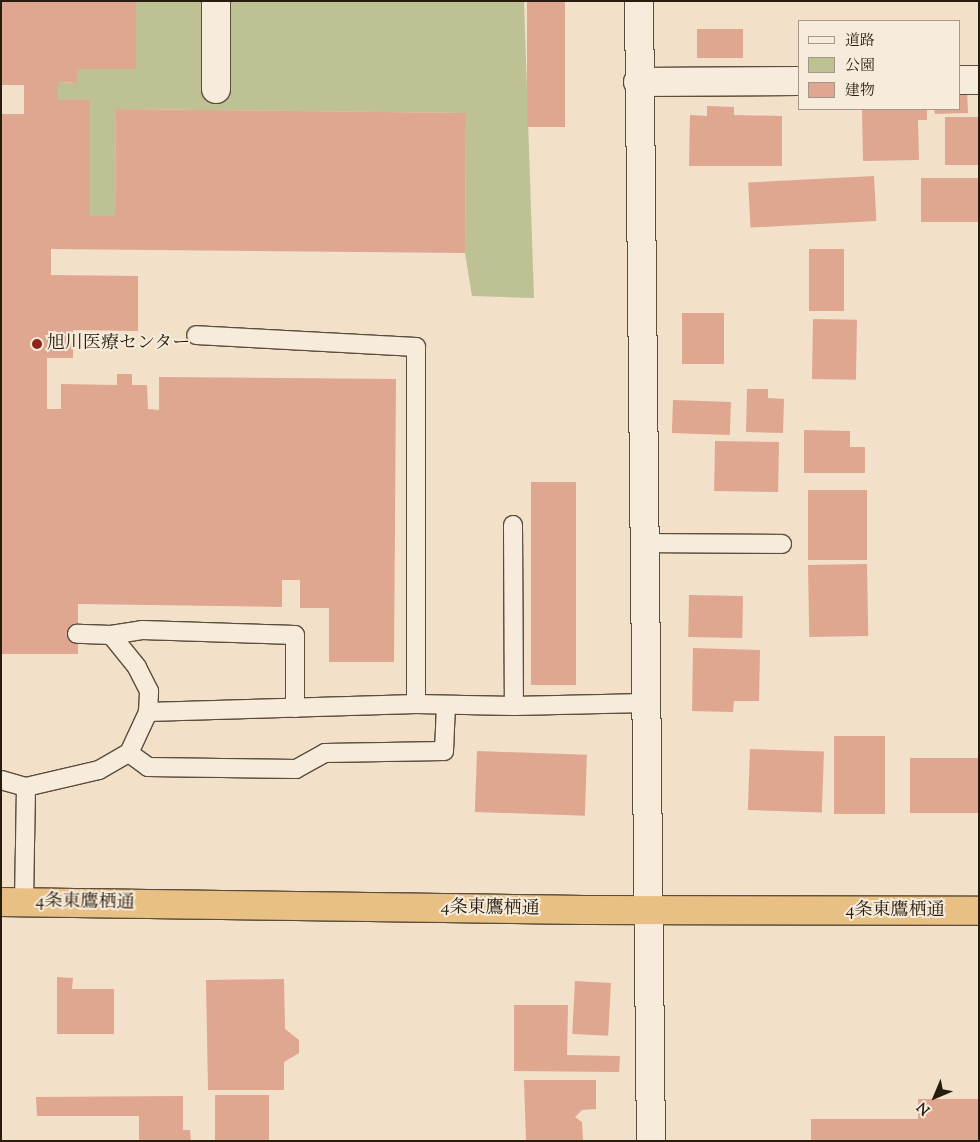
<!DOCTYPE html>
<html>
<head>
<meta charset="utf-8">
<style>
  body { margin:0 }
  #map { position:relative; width:980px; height:1142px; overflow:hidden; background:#f2e0c8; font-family:"Sorts Mill Goudy","Noto Serif JP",serif }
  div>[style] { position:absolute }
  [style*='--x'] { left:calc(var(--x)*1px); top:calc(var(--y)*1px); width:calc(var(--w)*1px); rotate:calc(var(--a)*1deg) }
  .green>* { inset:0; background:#bec193 }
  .building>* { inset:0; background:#dfa690; transform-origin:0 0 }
  .roads { filter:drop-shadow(1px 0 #5a4d3c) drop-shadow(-1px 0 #5a4d3c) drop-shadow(0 1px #5a4d3c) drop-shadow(0 -1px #5a4d3c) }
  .lane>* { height:18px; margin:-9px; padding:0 9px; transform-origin:9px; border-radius:9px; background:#f7ebdb }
  .street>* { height:28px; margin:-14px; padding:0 14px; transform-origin:14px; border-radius:14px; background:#f7ebdb }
  .highway>* { height:28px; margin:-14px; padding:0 14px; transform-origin:14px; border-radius:14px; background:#e9c084 }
  .dots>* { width:14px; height:14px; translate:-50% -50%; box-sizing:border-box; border:2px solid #f7ebdb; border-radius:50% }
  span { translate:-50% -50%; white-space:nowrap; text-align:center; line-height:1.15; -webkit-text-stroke:4px #f7ebdb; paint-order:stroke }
  .poi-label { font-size:18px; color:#271c0d }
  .left { translate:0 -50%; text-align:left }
  .street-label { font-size:18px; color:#271c0d }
  .frame { position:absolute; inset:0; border:2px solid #271c0d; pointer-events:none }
  .legend { position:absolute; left:798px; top:20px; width:162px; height:90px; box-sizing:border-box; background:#f7ebdb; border:1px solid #a49889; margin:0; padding:6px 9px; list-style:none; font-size:15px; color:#271c0d }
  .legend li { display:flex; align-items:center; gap:10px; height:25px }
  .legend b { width:25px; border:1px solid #a49889 }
  .north { position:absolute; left:910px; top:1072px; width:50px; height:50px; -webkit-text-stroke:4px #f7ebdb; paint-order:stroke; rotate:225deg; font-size:14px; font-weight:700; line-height:20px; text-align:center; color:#271c0d }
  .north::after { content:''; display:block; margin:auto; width:18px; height:22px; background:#271c0d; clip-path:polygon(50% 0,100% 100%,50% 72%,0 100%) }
</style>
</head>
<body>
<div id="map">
  <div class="green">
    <div style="clip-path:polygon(136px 1px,524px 1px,534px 298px,472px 296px,465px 253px,466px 113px,116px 109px,115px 216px,90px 216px,90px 101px,58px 100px,58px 82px,77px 83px,77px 69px,136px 69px)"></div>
  </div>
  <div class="building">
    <div style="clip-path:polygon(1px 1px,136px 1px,136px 69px,77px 69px,77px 83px,58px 82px,58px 100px,90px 100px,90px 216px,115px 216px,116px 109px,466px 113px,465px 253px,51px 249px,51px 275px,138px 276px,138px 331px,73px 330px,73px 358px,47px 358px,47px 409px,61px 409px,61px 384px,117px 385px,117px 374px,132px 374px,132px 385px,147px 385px,148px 409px,159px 410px,159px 377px,396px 379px,394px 662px,329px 662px,329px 608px,300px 608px,300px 580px,282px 580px,282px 607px,78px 604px,78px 654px,1px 654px,1px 114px,24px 114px,24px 85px,1px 85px)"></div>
    <div style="left:527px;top:1px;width:38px;height:126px"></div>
    <div style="left:697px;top:29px;width:46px;height:29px"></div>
    <div style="clip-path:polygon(967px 90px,968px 113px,935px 114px,934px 109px,959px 109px,959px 91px)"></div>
    <div style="clip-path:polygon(707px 106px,734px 107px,734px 115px,782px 116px,782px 166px,689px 166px,690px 115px,707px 116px)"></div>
    <div style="clip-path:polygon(862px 109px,927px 109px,927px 120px,918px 120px,919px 160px,863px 161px)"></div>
    <div style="left:945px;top:117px;width:34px;height:48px"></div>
    <div style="left:874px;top:176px;width:45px;height:126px;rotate:87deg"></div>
    <div style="left:921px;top:178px;width:58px;height:44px"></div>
    <div style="left:809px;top:249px;width:35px;height:62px"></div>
    <div style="left:724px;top:313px;width:51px;height:42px;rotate:90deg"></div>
    <div style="left:813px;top:319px;width:44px;height:60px;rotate:1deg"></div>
    <div style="clip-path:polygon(747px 389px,768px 389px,768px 398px,784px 399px,783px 433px,746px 432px)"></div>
    <div style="left:673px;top:400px;width:58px;height:33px;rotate:2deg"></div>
    <div style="clip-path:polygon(804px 430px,850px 431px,850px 447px,865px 447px,865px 473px,804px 473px)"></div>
    <div style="left:715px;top:441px;width:64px;height:50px;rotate:1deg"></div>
    <div style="left:531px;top:482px;width:45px;height:203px"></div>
    <div style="left:808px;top:490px;width:59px;height:70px"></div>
    <div style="left:867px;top:564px;width:72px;height:59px;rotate:89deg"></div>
    <div style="left:689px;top:595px;width:54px;height:42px;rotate:1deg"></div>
    <div style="clip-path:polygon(693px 648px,760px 650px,759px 701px,734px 701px,733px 712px,692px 711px)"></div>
    <div style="left:834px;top:736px;width:51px;height:78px"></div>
    <div style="left:750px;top:749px;width:74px;height:61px;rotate:2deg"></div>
    <div style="left:477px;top:751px;width:110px;height:61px;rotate:2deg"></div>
    <div style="left:910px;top:758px;width:69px;height:55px"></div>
    <div style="clip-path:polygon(57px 977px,73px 978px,72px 989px,114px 989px,114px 1034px,57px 1034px)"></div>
    <div style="clip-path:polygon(284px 979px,285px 1029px,299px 1040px,299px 1053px,284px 1062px,284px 1090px,208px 1090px,206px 980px)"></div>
    <div style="left:575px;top:981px;width:36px;height:53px;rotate:3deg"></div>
    <div style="clip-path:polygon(514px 1005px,568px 1005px,567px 1055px,620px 1056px,619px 1072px,514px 1071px)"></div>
    <div style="clip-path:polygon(524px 1080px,596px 1080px,596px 1109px,582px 1110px,575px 1117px,582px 1122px,583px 1141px,526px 1141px)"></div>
    <div style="left:215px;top:1095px;width:54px;height:46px"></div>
    <div style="clip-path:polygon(183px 1096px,183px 1130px,190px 1130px,191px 1141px,139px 1141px,139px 1116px,37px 1116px,36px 1097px)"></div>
    <div style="clip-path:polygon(918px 1099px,979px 1099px,979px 1141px,811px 1141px,811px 1119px,918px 1119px)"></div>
  </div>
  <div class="roads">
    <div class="lane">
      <div style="--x:513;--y:525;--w:181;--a:89.7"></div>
      <div style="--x:514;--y:706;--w:132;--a:-1.3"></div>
      <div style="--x:644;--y:543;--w:138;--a:0.4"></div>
      <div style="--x:111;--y:635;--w:31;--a:-9"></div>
      <div style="--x:142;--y:630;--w:153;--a:1.9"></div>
      <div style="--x:295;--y:635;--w:73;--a:90"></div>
      <div style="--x:416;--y:704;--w:98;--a:1.2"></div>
      <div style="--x:148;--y:712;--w:268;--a:-1.7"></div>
      <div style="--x:416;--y:704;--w:357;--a:-90"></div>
      <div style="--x:416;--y:347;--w:220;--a:-176.9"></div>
      <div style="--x:129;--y:753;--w:24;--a:36"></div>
      <div style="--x:148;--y:767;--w:148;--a:0.8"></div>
      <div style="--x:296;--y:769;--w:33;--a:-29"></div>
      <div style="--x:325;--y:753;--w:119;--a:-1"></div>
      <div style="--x:444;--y:751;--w:46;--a:-87.5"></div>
      <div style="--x:1;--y:780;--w:26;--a:16"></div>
      <div style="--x:26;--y:787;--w:75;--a:-13.1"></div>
      <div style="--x:99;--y:770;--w:34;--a:-30"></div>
      <div style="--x:129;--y:753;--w:45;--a:-65.1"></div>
      <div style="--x:148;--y:712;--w:21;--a:-87"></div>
      <div style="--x:149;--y:691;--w:27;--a:-117"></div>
      <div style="--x:137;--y:667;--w:41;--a:-129.1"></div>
      <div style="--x:111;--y:635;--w:34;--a:-178"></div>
      <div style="--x:24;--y:902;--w:115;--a:-89"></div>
    </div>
    <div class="street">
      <div style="--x:216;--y:1;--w:88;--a:90"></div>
      <div style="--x:639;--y:1;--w:1140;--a:89.4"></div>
      <div style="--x:959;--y:80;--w:20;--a:0"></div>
      <div style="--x:638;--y:82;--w:161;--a:-0.4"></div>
    </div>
    <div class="highway">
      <div style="--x:1;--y:902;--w:583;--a:0.79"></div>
      <div style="--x:584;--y:910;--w:395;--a:0.1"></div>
    </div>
  </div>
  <div class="dots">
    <div style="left:37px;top:344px;background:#8f2418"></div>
  </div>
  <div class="poi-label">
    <span class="left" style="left:47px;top:344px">旭川医療センター</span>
  </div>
  <div class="street-label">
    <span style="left:85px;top:903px;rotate:1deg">4条東鷹栖通</span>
    <span style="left:490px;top:909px;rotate:1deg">4条東鷹栖通</span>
    <span style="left:895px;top:911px">4条東鷹栖通</span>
  </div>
  <div class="frame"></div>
  <ul class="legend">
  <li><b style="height:6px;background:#f7ebdb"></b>道路</li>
  <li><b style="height:14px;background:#bec193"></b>公園</li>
  <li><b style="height:14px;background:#dfa690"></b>建物</li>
  </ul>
  <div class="north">N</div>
</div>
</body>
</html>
